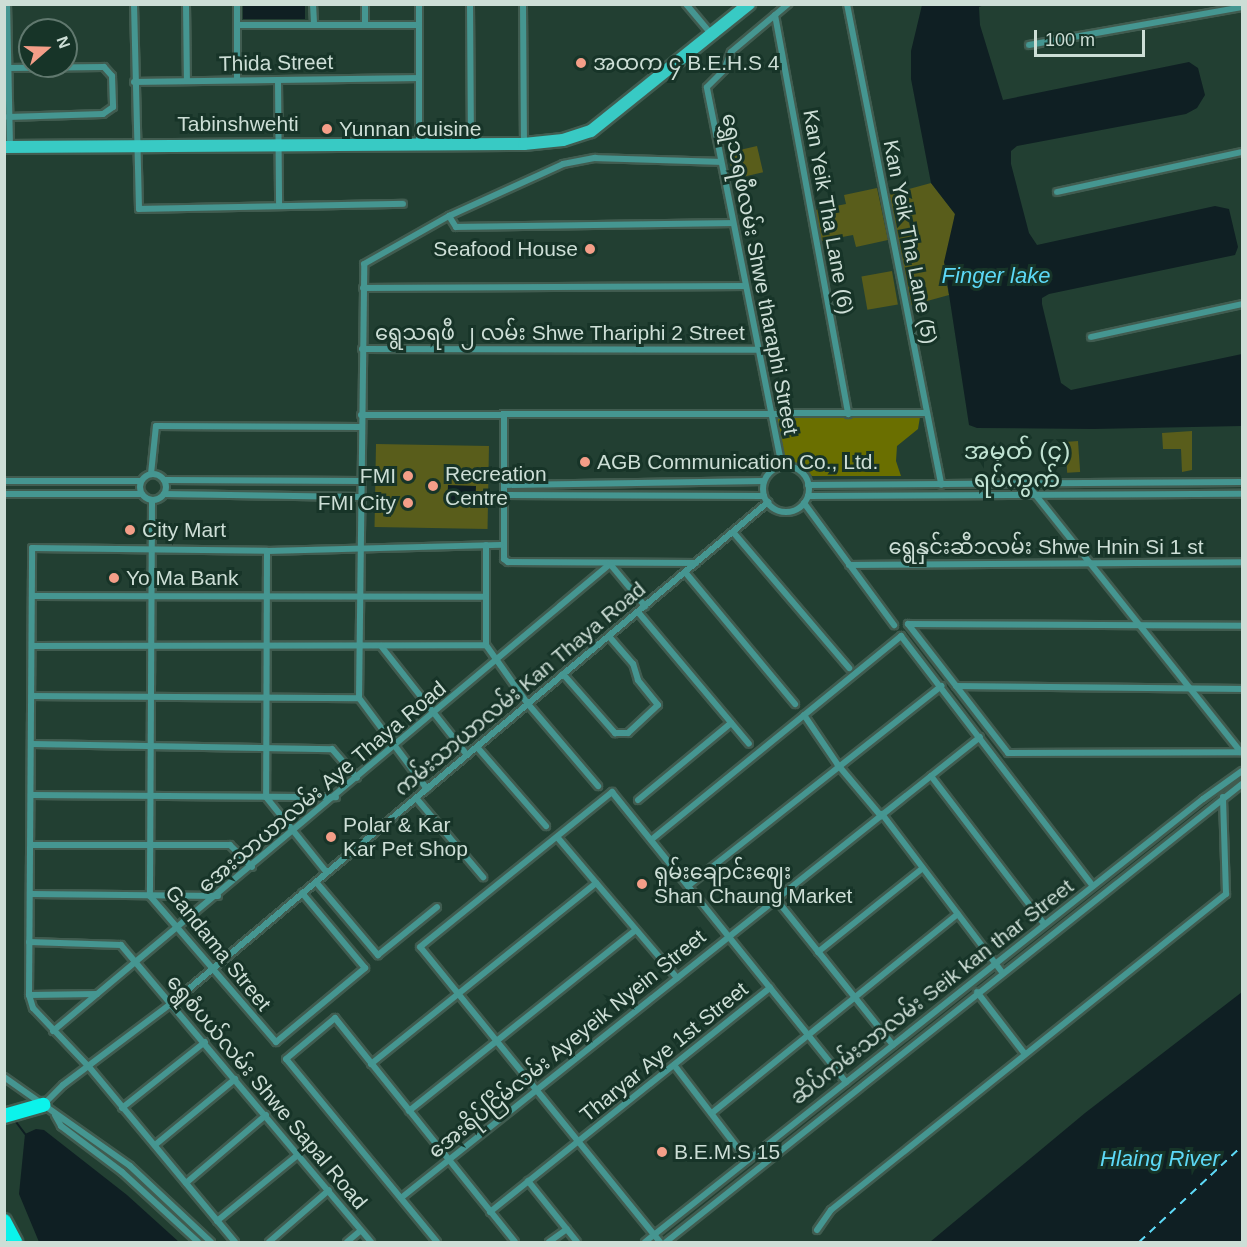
<!DOCTYPE html>
<html>
<head>
<meta charset="utf-8">
<style>
  body { margin:0 }
  #map { position:relative; width:1247px; height:1247px; overflow:hidden; background:#223f32; font-family:Helvetica,"Noto Sans Myanmar",sans-serif }
  div>[style] { position:absolute }
  [style*='--x'] { left:calc(var(--x)*1px); top:calc(var(--y)*1px); width:calc(var(--w)*1px); rotate:calc(var(--a)*1deg) }
  .green>* { inset:0; background:#595d1b; transform-origin:0 0 }
  .forest>* { inset:0; background:#6a6f00 }
  .water>* { inset:0; background:#0f1f23; transform-origin:0 0 }
  .stream>* { height:2px; margin:-1px; padding:0 1px; transform-origin:1px; border-radius:1px; background:#0f1f23 }
  .ferry>* { height:1.5px; margin-top:-0.75px; transform-origin:0; background:repeating-linear-gradient(90deg,#5dd9f7 0 8px,transparent 0 14px) }
  .roads { filter:drop-shadow(2px 0 #415c50) drop-shadow(-2px 0 #415c50) drop-shadow(0 2px #415c50) drop-shadow(0 -2px #415c50) }
  .minor>* { height:6px; margin:-3px; padding:0 3px; transform-origin:3px; border-radius:3px; background:#459691 }
  .minor>.ring { margin:-3px; padding:0; box-sizing:content-box; background:none; border:6px solid #459691; border-radius:50% }
  .secondary>* { height:12px; margin:-6px; padding:0 6px; transform-origin:6px; border-radius:6px; background:#38cac4 }
  .primary>* { height:14px; margin:-7px; padding:0 7px; transform-origin:7px; border-radius:7px; background:#0bf3eb }
  .dots>* { width:16px; height:16px; translate:-50% -50%; box-sizing:border-box; border:3px solid #173428; border-radius:50% }
  span { translate:-50% -50%; white-space:nowrap; text-align:center; line-height:1.15; -webkit-text-stroke:6px #173428; paint-order:stroke }
  .street-label { font-size:21px; color:#cdded6 }
  .poi-label { font-size:21px; color:#cdded6 }
  .left { translate:0 -50%; text-align:left }
  .right { translate:-100% -50%; text-align:right }
  .water-label { font-size:22px; color:#5dd9f7; font-style:italic }
  .quarter-label { font-size:24px; color:#c1e3d3 }
  .frame { position:absolute; inset:0; border:6px solid #cdded6; pointer-events:none }
  .north { position:absolute; left:18px; top:18px; width:60px; height:60px; box-sizing:border-box; background:#173428; border:2px solid #60786e; border-radius:50%; rotate:70deg; font-size:16px; font-weight:700; line-height:24px; text-align:center; color:#cdded6 }
  .north::after { content:''; display:block; margin:auto; width:21px; height:27px; background:#f49e88; clip-path:polygon(50% 0,100% 100%,50% 72%,0 100%) }
  .scale { position:absolute; left:1034px; top:30px; width:111px; height:27px; box-sizing:border-box; border:3px solid #cdded6; border-top:0; padding-left:8px; font-size:18px; line-height:21px; white-space:nowrap; color:#cdded6; -webkit-text-stroke:4px #173428; paint-order:stroke }
</style>
</head>
<body>
<div id="map">
  <div class="green">
    <div style="left:757px;top:146px;width:27px;height:30px;rotate:77deg"></div>
    <div style="clip-path:polygon(931px 183px,955px 214px,946px 279px,949px 295px,909px 306px,887px 195px)"></div>
    <div style="clip-path:polygon(877px 188px,888px 240px,856px 247px,853px 235px,821px 241px,815px 210px,846px 204px,844px 195px)"></div>
    <div style="left:892px;top:271px;width:34px;height:31px;rotate:80deg"></div>
    <div style="clip-path:polygon(1192px 431px,1192px 470px,1182px 472px,1181px 449px,1163px 449px,1162px 433px)"></div>
    <div style="left:1078px;top:441px;width:31px;height:13px;rotate:86deg"></div>
    <div style="left:376px;top:444px;width:113px;height:83px;rotate:1deg"></div>
  </div>
  <div class="forest">
    <div style="clip-path:polygon(775px 417px,920px 417px,918px 429px,897px 446px,896px 461px,901px 476px,812px 476px,800px 466px,785px 462px)"></div>
  </div>
  <div class="water">
    <div style="left:243px;top:5px;width:62px;height:14px"></div>
    <div style="clip-path:polygon(922px 5px,984px 5px,979px 7px,980px 25px,1003px 100px,1189px 62px,1198px 68px,1205px 95px,1197px 108px,1186px 114px,1017px 146px,1011px 151px,1011px 164px,1029px 233px,1037px 245px,1215px 206px,1229px 209px,1238px 247px,1235px 255px,1049px 294px,1042px 298px,1042px 304px,1061px 383px,1071px 390px,1242px 354px,1242px 426px,1093px 429px,977px 428px,969px 425px,944px 262px,955px 214px,931px 183px,911px 79px,911px 51px)"></div>
    <div style="left:448px;top:485px;width:28px;height:18px;rotate:2deg"></div>
    <div style="clip-path:polygon(1242px 992px,1242px 1242px,930px 1242px,1085px 1113px)"></div>
    <div style="clip-path:polygon(36px 1129px,44px 1130px,127px 1195px,179px 1242px,39px 1242px,19px 1194px,25px 1134px)"></div>
  </div>
  <div class="stream">
    <div style="--x:13;--y:1118;--w:20;--a:53"></div>
  </div>
  <div class="ferry">
    <div style="--x:1139;--y:1242;--w:141;--a:-43"></div>
  </div>
  <div class="roads">
    <div class="minor">
      <div style="--x:7;--y:4;--w:143;--a:88.8"></div>
      <div style="--x:134;--y:4;--w:205;--a:88.6"></div>
      <div style="--x:139;--y:209;--w:264;--a:-1.1"></div>
      <div style="--x:186;--y:4;--w:77;--a:89.3"></div>
      <div style="--x:313;--y:4;--w:20;--a:87"></div>
      <div style="--x:365;--y:4;--w:20;--a:90"></div>
      <div style="--x:419;--y:4;--w:140;--a:90"></div>
      <div style="--x:470;--y:4;--w:140;--a:89.6"></div>
      <div style="--x:523;--y:4;--w:140;--a:89.6"></div>
      <div style="--x:686;--y:4;--w:40;--a:50"></div>
      <div style="--x:847;--y:4;--w:490;--a:78.9"></div>
      <div style="--x:775;--y:15;--w:406;--a:79.6"></div>
      <div style="--x:237;--y:25;--w:182;--a:0"></div>
      <div style="--x:1029;--y:45;--w:216;--a:-10.1"></div>
      <div style="--x:8;--y:68;--w:96;--a:-0.6"></div>
      <div style="--x:104;--y:67;--w:12;--a:48"></div>
      <div style="--x:112;--y:76;--w:31;--a:88"></div>
      <div style="--x:113;--y:107;--w:12;--a:145"></div>
      <div style="--x:103;--y:114;--w:95;--a:178.2"></div>
      <div style="--x:237;--y:80;--w:76;--a:-90"></div>
      <div style="--x:278;--y:80;--w:125;--a:89.5"></div>
      <div style="--x:134;--y:82;--w:285;--a:-0.8"></div>
      <div style="--x:1057;--y:192;--w:189;--a:-12.2"></div>
      <div style="--x:449;--y:216;--w:13;--a:58"></div>
      <div style="--x:456;--y:227;--w:277;--a:-0.8"></div>
      <div style="--x:363;--y:288;--w:382;--a:-0.3"></div>
      <div style="--x:1091;--y:337;--w:155;--a:-12.3"></div>
      <div style="--x:362;--y:349;--w:395;--a:0.1"></div>
      <div style="--x:361;--y:415;--w:565;--a:-0.2"></div>
      <div style="--x:504;--y:415;--w:144;--a:90"></div>
      <div style="--x:504;--y:559;--w:5;--a:37"></div>
      <div style="--x:508;--y:562;--w:188;--a:0.3"></div>
      <div class="ring" style="left:763px;top:466px;width:40px;height:40px"></div>
      <div style="--x:782;--y:467;--w:387;--a:-101.2"></div>
      <div style="--x:707;--y:87;--w:24;--a:-45"></div>
      <div style="--x:724;--y:70;--w:19;--a:-69"></div>
      <div style="--x:731;--y:52;--w:75;--a:-40.1"></div>
      <div style="--x:151;--y:474;--w:48;--a:-84.1"></div>
      <div style="--x:156;--y:426;--w:205;--a:0.3"></div>
      <div class="ring" style="left:140px;top:474px;width:20px;height:20px"></div>
      <div style="--x:164;--y:480;--w:197;--a:0.3"></div>
      <div style="--x:4;--y:481;--w:137;--a:0"></div>
      <div style="--x:1026;--y:483;--w:344;--a:51.4"></div>
      <div style="--x:504;--y:485;--w:260;--a:-0.9"></div>
      <div style="--x:808;--y:485;--w:434;--a:-0.4"></div>
      <div style="--x:4;--y:494;--w:137;--a:0"></div>
      <div style="--x:164;--y:494;--w:196;--a:0.9"></div>
      <div style="--x:504;--y:495;--w:260;--a:0.2"></div>
      <div style="--x:808;--y:496;--w:434;--a:-0.3"></div>
      <div style="--x:152;--y:501;--w:395;--a:90.3"></div>
      <div style="--x:150;--y:896;--w:193;--a:49.2"></div>
      <div style="--x:276;--y:1042;--w:116;--a:-39.7"></div>
      <div style="--x:365;--y:968;--w:98;--a:-130"></div>
      <div style="--x:804;--y:503;--w:152;--a:53.6"></div>
      <div style="--x:733;--y:532;--w:179;--a:49.5"></div>
      <div style="--x:486;--y:545;--w:100;--a:90"></div>
      <div style="--x:486;--y:645;--w:72;--a:54.6"></div>
      <div style="--x:528;--y:704;--w:108;--a:49.5"></div>
      <div style="--x:267;--y:551;--w:246;--a:90.2"></div>
      <div style="--x:266;--y:797;--w:97;--a:51.2"></div>
      <div style="--x:849;--y:565;--w:393;--a:-0.4"></div>
      <div style="--x:685;--y:572;--w:172;--a:50.2"></div>
      <div style="--x:32;--y:596;--w:453;--a:0.1"></div>
      <div style="--x:638;--y:612;--w:172;--a:49.9"></div>
      <div style="--x:908;--y:624;--w:163;--a:52.2"></div>
      <div style="--x:1008;--y:753;--w:233;--a:-0.2"></div>
      <div style="--x:908;--y:624;--w:334;--a:0.3"></div>
      <div style="--x:32;--y:646;--w:454;--a:-0.1"></div>
      <div style="--x:381;--y:646;--w:139;--a:51.7"></div>
      <div style="--x:563;--y:674;--w:79;--a:48.6"></div>
      <div style="--x:615;--y:733;--w:13;--a:0"></div>
      <div style="--x:628;--y:733;--w:41;--a:-43"></div>
      <div style="--x:658;--y:705;--w:32;--a:-129"></div>
      <div style="--x:638;--y:680;--w:17;--a:-107"></div>
      <div style="--x:633;--y:664;--w:37;--a:-131"></div>
      <div style="--x:956;--y:686;--w:286;--a:0.6"></div>
      <div style="--x:32;--y:696;--w:327;--a:0.4"></div>
      <div style="--x:804;--y:715;--w:60;--a:55.8"></div>
      <div style="--x:838;--y:765;--w:67;--a:49.9"></div>
      <div style="--x:32;--y:744;--w:300;--a:1"></div>
      <div style="--x:332;--y:749;--w:38;--a:49"></div>
      <div style="--x:477;--y:747;--w:105;--a:48.9"></div>
      <div style="--x:931;--y:776;--w:186;--a:52.6"></div>
      <div style="--x:427;--y:789;--w:114;--a:-126.8"></div>
      <div style="--x:359;--y:698;--w:434;--a:-89.3"></div>
      <div style="--x:364;--y:264;--w:98;--a:-29.5"></div>
      <div style="--x:449;--y:216;--w:125;--a:-24.5"></div>
      <div style="--x:563;--y:164;--w:33;--a:-11"></div>
      <div style="--x:595;--y:158;--w:126;--a:1.8"></div>
      <div style="--x:31;--y:795;--w:305;--a:0.4"></div>
      <div style="--x:416;--y:798;--w:104;--a:49.7"></div>
      <div style="--x:638;--y:800;--w:121;--a:-39.6"></div>
      <div style="--x:882;--y:814;--w:198;--a:52.8"></div>
      <div style="--x:558;--y:838;--w:184;--a:49.6"></div>
      <div style="--x:651;--y:840;--w:323;--a:-39.2"></div>
      <div style="--x:901;--y:636;--w:315;--a:52.5"></div>
      <div style="--x:31;--y:845;--w:199;--a:0"></div>
      <div style="--x:230;--y:845;--w:31;--a:45"></div>
      <div style="--x:316;--y:882;--w:96;--a:49.7"></div>
      <div style="--x:378;--y:955;--w:76;--a:-39.1"></div>
      <div style="--x:688;--y:886;--w:323;--a:-38.3"></div>
      <div style="--x:31;--y:894;--w:187;--a:0.6"></div>
      <div style="--x:776;--y:899;--w:187;--a:51.3"></div>
      <div style="--x:29;--y:942;--w:92;--a:1.9"></div>
      <div style="--x:121;--y:945;--w:388;--a:49.9"></div>
      <div style="--x:818;--y:952;--w:134;--a:-38.7"></div>
      <div style="--x:977;--y:992;--w:78;--a:52.3"></div>
      <div style="--x:29;--y:995;--w:68;--a:-0.8"></div>
      <div style="--x:53;--y:1031;--w:727;--a:-39.98"></div>
      <div style="--x:610;--y:564;--w:55;--a:50.2"></div>
      <div style="--x:371;--y:1064;--w:289;--a:-38.8"></div>
      <div style="--x:674;--y:1065;--w:120;--a:52.5"></div>
      <div style="--x:4;--y:1077;--w:154;--a:35.2"></div>
      <div style="--x:130;--y:1166;--w:111;--a:43.2"></div>
      <div style="--x:43;--y:1105;--w:28;--a:-45"></div>
      <div style="--x:63;--y:1085;--w:136;--a:-37"></div>
      <div style="--x:172;--y:1003;--w:779;--a:-40.05"></div>
      <div style="--x:122;--y:1108;--w:106;--a:-38.5"></div>
      <div style="--x:409;--y:1111;--w:290;--a:-38.6"></div>
      <div style="--x:712;--y:1113;--w:316;--a:-39"></div>
      <div style="--x:55;--y:1115;--w:13;--a:61"></div>
      <div style="--x:61;--y:1126;--w:76;--a:37"></div>
      <div style="--x:122;--y:1172;--w:103;--a:42.6"></div>
      <div style="--x:155;--y:1145;--w:104;--a:-39.5"></div>
      <div style="--x:528;--y:1181;--w:78;--a:51.2"></div>
      <div style="--x:186;--y:1183;--w:105;--a:-40.4"></div>
      <div style="--x:401;--y:1198;--w:740;--a:-38.53"></div>
      <div style="--x:490;--y:1212;--w:359;--a:-38.7"></div>
      <div style="--x:217;--y:1221;--w:106;--a:-39.3"></div>
      <div style="--x:817;--y:1230;--w:24;--a:-55"></div>
      <div style="--x:831;--y:1210;--w:506;--a:-38.66"></div>
      <div style="--x:1226;--y:894;--w:97;--a:-91.8"></div>
      <div style="--x:235;--y:1242;--w:228;--a:-129.8"></div>
      <div style="--x:89;--y:1067;--w:81;--a:-133.5"></div>
      <div style="--x:33;--y:1008;--w:14;--a:-107"></div>
      <div style="--x:29;--y:995;--w:447;--a:-89.6"></div>
      <div style="--x:32;--y:548;--w:235;--a:0.7"></div>
      <div style="--x:267;--y:551;--w:234;--a:-1.5"></div>
      <div style="--x:269;--y:1242;--w:79;--a:-40.9"></div>
      <div style="--x:347;--y:1242;--w:17;--a:-40"></div>
      <div style="--x:437;--y:1242;--w:237;--a:-129.5"></div>
      <div style="--x:286;--y:1059;--w:64;--a:-39.9"></div>
      <div style="--x:335;--y:1018;--w:287;--a:51.2"></div>
      <div style="--x:549;--y:1242;--w:22;--a:-36"></div>
      <div style="--x:645;--y:1242;--w:712;--a:-38.45"></div>
      <div style="--x:1203;--y:799;--w:48;--a:-35.7"></div>
      <div style="--x:660;--y:1242;--w:380;--a:-129.1"></div>
      <div style="--x:420;--y:947;--w:247;--a:-38.9"></div>
      <div style="--x:612;--y:792;--w:373;--a:51.1"></div>
      <div style="--x:666;--y:1242;--w:736;--a:-38.49"></div>
    </div>
    <div class="secondary">
      <div style="--x:4;--y:147;--w:520;--a:-0.33"></div>
      <div style="--x:524;--y:144;--w:39;--a:-6"></div>
      <div style="--x:563;--y:140;--w:29;--a:-18"></div>
      <div style="--x:591;--y:131;--w:203;--a:-38.8"></div>
    </div>
    <div class="primary">
      <div style="--x:4;--y:1116;--w:41;--a:-15.8"></div>
      <div style="--x:4;--y:1221;--w:24;--a:62"></div>
    </div>
  </div>
  <div class="dots">
    <div style="left:581px;top:63px;background:#f49e88"></div>
    <div style="left:327px;top:129px;background:#f49e88"></div>
    <div style="left:590px;top:249px;background:#f49e88"></div>
    <div style="left:585px;top:462px;background:#f49e88"></div>
    <div style="left:408px;top:476px;background:#f49e88"></div>
    <div style="left:433px;top:486px;background:#f49e88"></div>
    <div style="left:408px;top:503px;background:#f49e88"></div>
    <div style="left:130px;top:530px;background:#f49e88"></div>
    <div style="left:114px;top:578px;background:#f49e88"></div>
    <div style="left:331px;top:837px;background:#f49e88"></div>
    <div style="left:642px;top:884px;background:#f49e88"></div>
    <div style="left:662px;top:1152px;background:#f49e88"></div>
  </div>
  <div class="street-label">
    <span style="left:276px;top:63px;rotate:-1deg">Thida Street</span>
    <span style="left:238px;top:124px">Tabinshwehti</span>
    <span style="left:828px;top:212px;rotate:80deg">Kan Yeik Tha Lane (6)</span>
    <span style="left:910px;top:242px;rotate:79deg">Kan Yeik Tha Lane (5)</span>
    <span style="left:760px;top:274px;rotate:79deg">ရွှေသရဖီလမ်း Shwe tharaphi Street</span>
    <span style="left:560px;top:333px">ရွေသရဖီ ၂ လမ်း Shwe Thariphi 2 Street</span>
    <span style="left:1046px;top:547px">ရွေနှင်းဆီ၁လမ်း Shwe Hnin Si 1 st</span>
    <span style="left:520px;top:689px;rotate:-40deg">ကမ်းသာယာလမ်း Kan Thaya Road</span>
    <span style="left:322px;top:787px;rotate:-40deg">အေးသာယာလမ်း Aye Thaya Road</span>
    <span style="left:218px;top:948px;rotate:51deg">Gandama Street</span>
    <span style="left:932px;top:992px;rotate:-38deg">ဆိပ်ကမ်းသာလမ်း Seik kan thar Street</span>
    <span style="left:567px;top:1044px;rotate:-39deg">အေးရိပ်ငြိမ်လမ်း Ayeyeik Nyein Street</span>
    <span style="left:664px;top:1052px;rotate:-39deg">Tharyar Aye 1st Street</span>
    <span style="left:267px;top:1092px;rotate:50deg">ရွေစံပယ်လမ်း Shwe Sapal Road</span>
  </div>
  <div class="poi-label">
    <span class="left" style="left:593px;top:63px">အထက ၄ B.E.H.S 4</span>
    <span class="left" style="left:339px;top:129px">Yunnan cuisine</span>
    <span class="right" style="left:578px;top:249px">Seafood House</span>
    <span class="left" style="left:597px;top:462px">AGB Communication Co., Ltd.</span>
    <span class="left" style="left:445px;top:486px">Recreation<br>Centre</span>
    <span class="right" style="left:396px;top:476px">FMI</span>
    <span class="right" style="left:396px;top:503px">FMI City</span>
    <span class="left" style="left:142px;top:530px">City Mart</span>
    <span class="left" style="left:126px;top:578px">Yo Ma Bank</span>
    <span class="left" style="left:343px;top:837px">Polar &amp; Kar<br>Kar Pet Shop</span>
    <span class="left" style="left:654px;top:884px">ရှမ်းချောင်းဈေး<br>Shan Chaung Market</span>
    <span class="left" style="left:674px;top:1152px">B.E.M.S 15</span>
  </div>
  <div class="water-label">
    <span style="left:996px;top:276px">Finger lake</span>
    <span style="left:1160px;top:1159px">Hlaing River</span>
  </div>
  <div class="quarter-label">
    <span style="left:1017px;top:465px">အမှတ် (၄)<br>ရပ်ကွက်</span>
  </div>
  <div class="frame"></div>
  <div class="north">N</div>
  <div class="scale">100 m</div>
</div>
</body>
</html>
